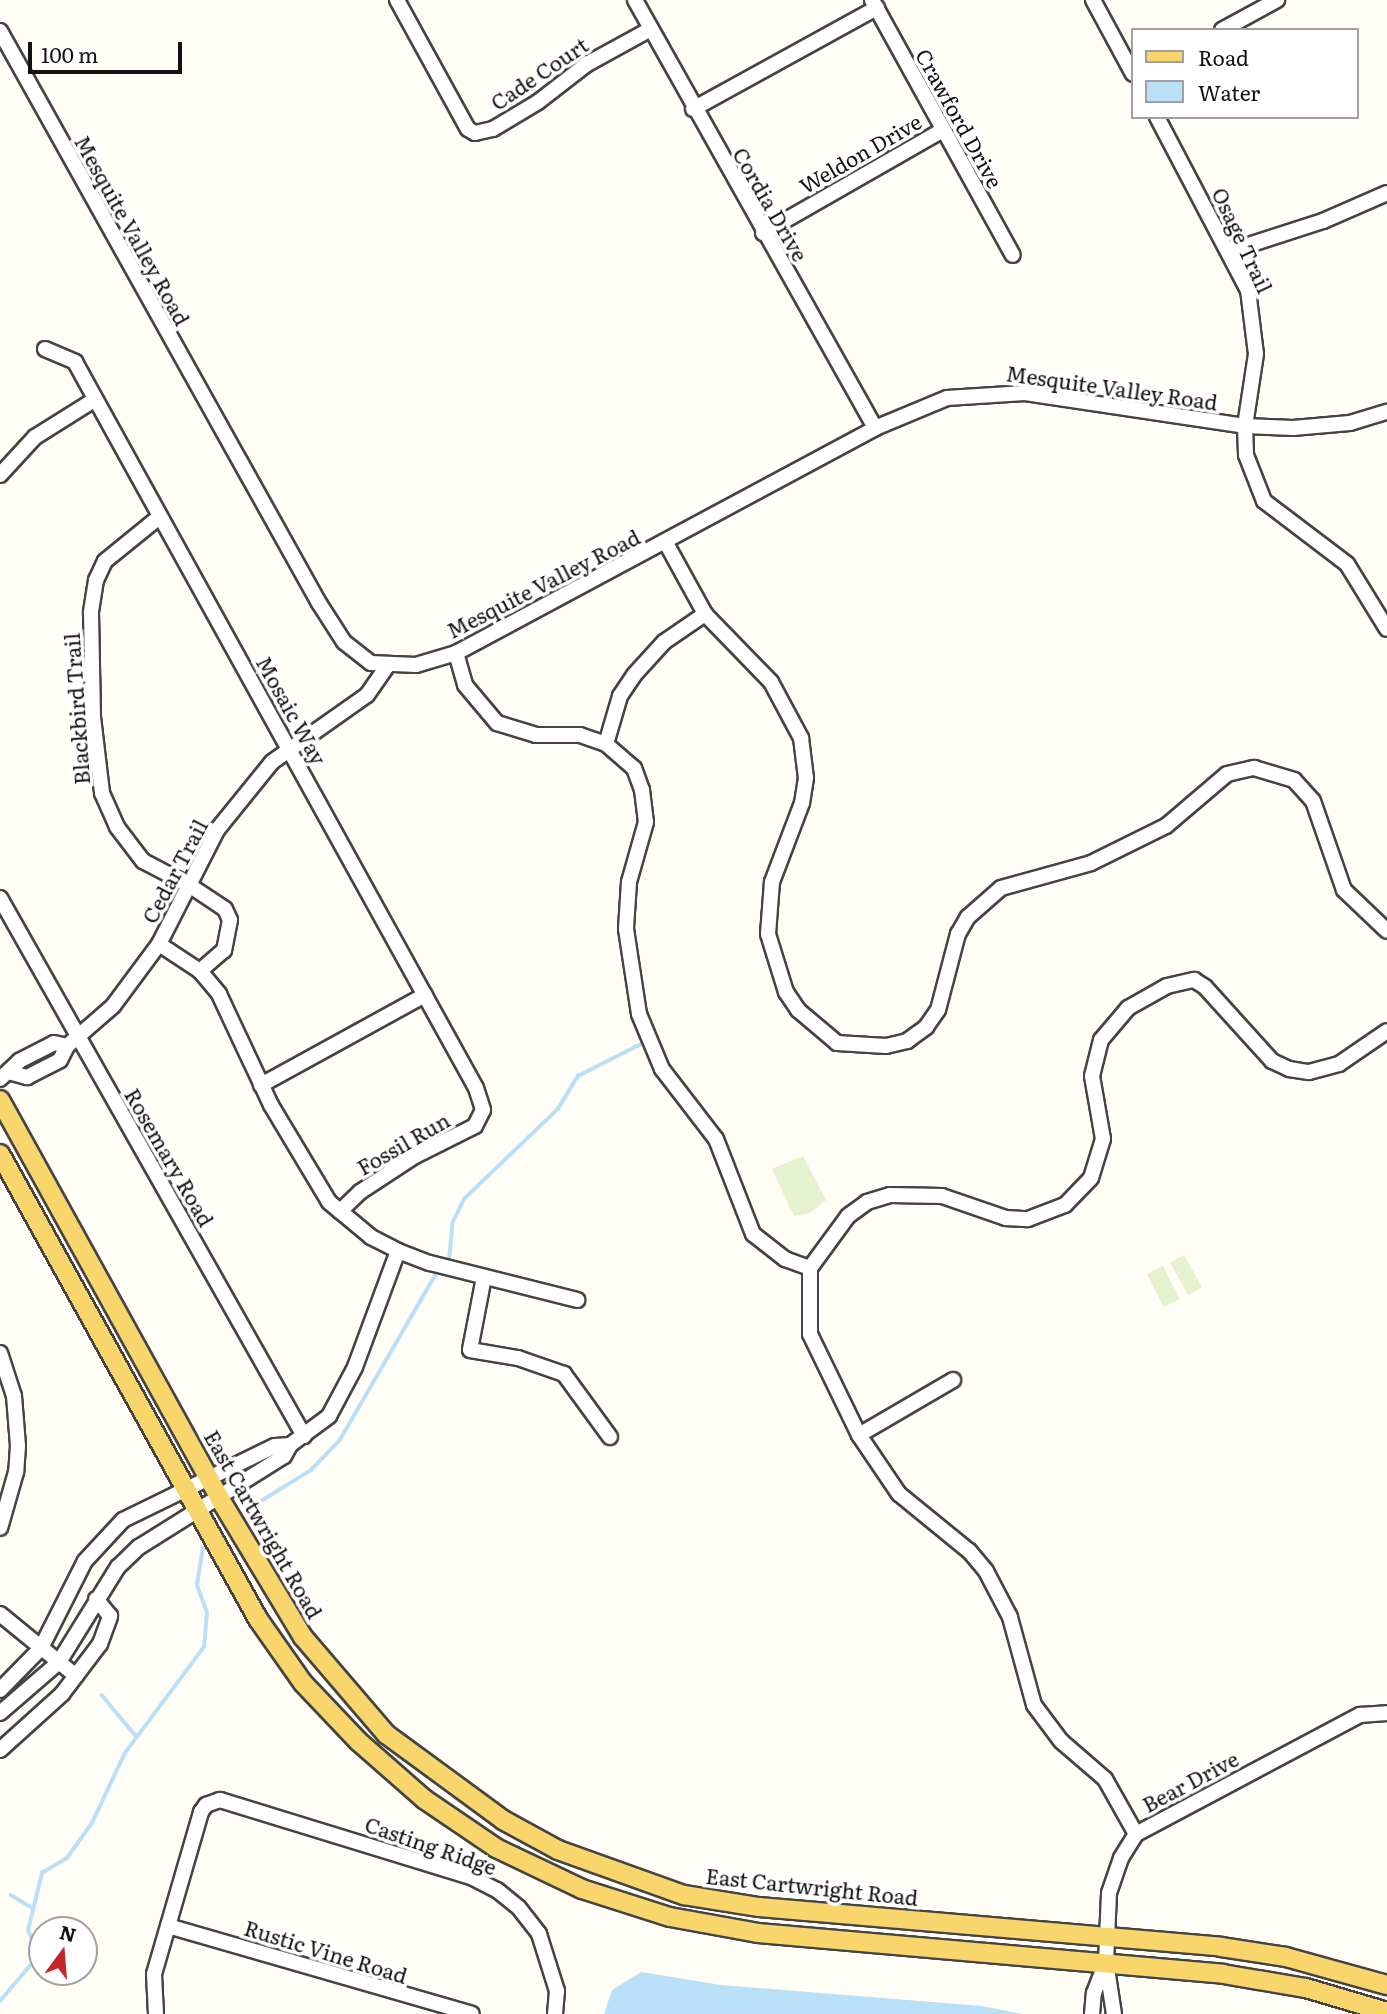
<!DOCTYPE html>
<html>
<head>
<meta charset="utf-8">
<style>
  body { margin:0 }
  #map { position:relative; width:1387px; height:2014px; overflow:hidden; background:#fffdf5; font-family:Literata,serif }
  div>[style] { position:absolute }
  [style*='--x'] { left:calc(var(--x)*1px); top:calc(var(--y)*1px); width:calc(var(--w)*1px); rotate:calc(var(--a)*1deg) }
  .pitch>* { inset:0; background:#e6f2cf; transform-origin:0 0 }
  .water>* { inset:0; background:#b9e0f7 }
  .stream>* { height:3.5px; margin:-1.75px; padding:0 1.75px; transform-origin:1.75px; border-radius:1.75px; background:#b9e0f7 }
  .roads { filter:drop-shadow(2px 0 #444) drop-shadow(-2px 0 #444) drop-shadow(0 2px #444) drop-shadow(0 -2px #444) }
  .minor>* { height:14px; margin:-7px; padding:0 7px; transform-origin:7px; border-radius:7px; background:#fff }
  .major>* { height:18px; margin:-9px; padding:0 9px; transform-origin:9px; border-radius:9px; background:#f9d66b }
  span { translate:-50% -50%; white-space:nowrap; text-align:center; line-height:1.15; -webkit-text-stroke:7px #fff; paint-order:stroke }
  .street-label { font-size:21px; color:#111 }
  .legend { position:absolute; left:1131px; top:28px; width:228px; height:91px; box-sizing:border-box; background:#fff; border:2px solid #a0a0a0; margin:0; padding:9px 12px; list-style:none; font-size:21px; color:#111 }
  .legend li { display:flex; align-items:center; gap:14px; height:35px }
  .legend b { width:35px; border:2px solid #a0a0a0 }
  .north { position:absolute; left:28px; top:1916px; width:70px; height:70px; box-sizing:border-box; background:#fff; border:2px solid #a0a0a0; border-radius:50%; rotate:16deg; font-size:19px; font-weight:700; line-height:28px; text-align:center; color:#111 }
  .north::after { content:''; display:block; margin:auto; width:24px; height:32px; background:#c4262e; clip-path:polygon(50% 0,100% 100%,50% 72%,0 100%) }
  .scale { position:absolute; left:28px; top:42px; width:154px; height:32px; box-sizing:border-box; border:4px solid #111; border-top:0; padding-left:9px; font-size:21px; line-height:24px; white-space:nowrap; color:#111; -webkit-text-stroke:5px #fff; paint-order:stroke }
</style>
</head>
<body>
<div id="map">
  <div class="pitch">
    <div style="clip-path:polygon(803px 1156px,826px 1200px,810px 1213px,794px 1216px,772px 1169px)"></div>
    <div style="left:1184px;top:1255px;width:37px;height:16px;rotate:61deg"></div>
    <div style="left:1163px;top:1266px;width:37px;height:18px;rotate:63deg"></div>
  </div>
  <div class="water">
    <div style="clip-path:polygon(641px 1972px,721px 1985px,982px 2006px,1022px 2014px,604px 2014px,612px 1990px)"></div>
  </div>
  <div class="stream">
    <div style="--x:449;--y:1262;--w:38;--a:-85"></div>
    <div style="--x:452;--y:1224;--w:28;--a:-64"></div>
    <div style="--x:464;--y:1199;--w:130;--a:-43.8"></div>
    <div style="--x:558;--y:1109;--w:39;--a:-59"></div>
    <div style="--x:578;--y:1076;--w:73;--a:-26.9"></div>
    <div style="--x:245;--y:1511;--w:78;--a:-31.8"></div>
    <div style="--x:311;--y:1470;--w:42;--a:-46"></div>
    <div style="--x:340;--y:1440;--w:192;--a:-60"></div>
    <div style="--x:102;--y:1695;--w:53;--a:50.3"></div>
    <div style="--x:11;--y:1895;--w:26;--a:31"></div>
    <div style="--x:0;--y:2001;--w:52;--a:-49.6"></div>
    <div style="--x:34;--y:1961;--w:12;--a:-70"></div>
    <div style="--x:38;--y:1950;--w:21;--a:-118"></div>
    <div style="--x:28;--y:1931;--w:60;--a:-76.4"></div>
    <div style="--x:42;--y:1873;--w:29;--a:-31"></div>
    <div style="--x:67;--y:1858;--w:43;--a:-54.5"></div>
    <div style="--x:92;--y:1823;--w:77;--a:-64.8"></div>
    <div style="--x:125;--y:1753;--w:132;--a:-53.3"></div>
    <div style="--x:204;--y:1647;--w:34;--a:-85"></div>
    <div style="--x:207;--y:1613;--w:30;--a:-110"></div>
    <div style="--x:197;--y:1585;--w:37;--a:-81"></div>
  </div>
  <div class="roads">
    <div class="minor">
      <div style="--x:397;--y:0;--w:147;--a:61.2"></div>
      <div style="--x:468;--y:129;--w:8;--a:30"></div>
      <div style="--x:475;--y:133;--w:18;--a:-13"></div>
      <div style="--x:493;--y:129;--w:52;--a:-31"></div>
      <div style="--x:538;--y:102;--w:62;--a:-37.8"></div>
      <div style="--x:587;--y:64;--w:73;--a:-28.7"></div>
      <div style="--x:635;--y:0;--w:491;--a:60.7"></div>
      <div style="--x:872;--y:0;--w:291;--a:61.1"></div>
      <div style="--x:1093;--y:0;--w:84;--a:61.6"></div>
      <div style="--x:1222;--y:30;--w:63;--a:-28.6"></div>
      <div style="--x:0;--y:31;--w:655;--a:60.85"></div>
      <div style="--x:319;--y:603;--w:46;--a:57.3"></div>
      <div style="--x:344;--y:642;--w:34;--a:38"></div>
      <div style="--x:371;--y:663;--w:45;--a:2.5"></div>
      <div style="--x:416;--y:665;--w:42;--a:-16.7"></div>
      <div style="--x:456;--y:653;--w:476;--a:-28.2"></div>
      <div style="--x:875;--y:428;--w:78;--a:-22.6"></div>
      <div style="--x:947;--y:398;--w:78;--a:-3.7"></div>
      <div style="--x:1025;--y:393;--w:222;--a:8.5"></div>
      <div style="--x:1245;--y:426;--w:48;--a:2.4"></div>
      <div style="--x:1293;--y:428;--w:57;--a:-5"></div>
      <div style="--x:1350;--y:423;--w:39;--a:-17"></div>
      <div style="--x:693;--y:109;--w:210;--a:-28.8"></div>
      <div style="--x:1157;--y:117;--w:195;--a:62.3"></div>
      <div style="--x:1248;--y:290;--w:64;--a:82.9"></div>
      <div style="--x:1256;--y:354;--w:73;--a:98.7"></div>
      <div style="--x:1245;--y:426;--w:29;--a:88"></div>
      <div style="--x:1246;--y:455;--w:49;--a:68.6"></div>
      <div style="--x:1264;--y:501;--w:104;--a:37.2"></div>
      <div style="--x:1347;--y:564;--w:76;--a:58.4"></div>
      <div style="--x:763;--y:233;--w:205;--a:-29.8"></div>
      <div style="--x:1230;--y:251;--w:98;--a:-17.9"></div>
      <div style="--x:1323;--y:221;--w:70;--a:-23.6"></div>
      <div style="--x:45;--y:349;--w:33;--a:23"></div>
      <div style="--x:75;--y:362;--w:829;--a:61.09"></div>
      <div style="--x:476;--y:1088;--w:23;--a:72"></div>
      <div style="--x:483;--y:1110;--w:18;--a:117"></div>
      <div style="--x:475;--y:1126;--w:67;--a:153.4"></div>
      <div style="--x:415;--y:1156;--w:66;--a:146.8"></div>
      <div style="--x:360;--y:1192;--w:28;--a:136"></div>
      <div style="--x:0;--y:475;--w:52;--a:-47.4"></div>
      <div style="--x:35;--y:437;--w:70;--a:-32.1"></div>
      <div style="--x:158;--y:518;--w:68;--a:140.9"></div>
      <div style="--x:105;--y:561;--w:21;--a:115"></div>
      <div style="--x:96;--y:580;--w:33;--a:99"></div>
      <div style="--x:91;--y:613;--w:104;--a:88.9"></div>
      <div style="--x:93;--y:717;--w:77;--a:83.2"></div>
      <div style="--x:102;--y:793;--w:37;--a:66"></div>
      <div style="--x:117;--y:827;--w:43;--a:52.6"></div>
      <div style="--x:143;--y:861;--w:52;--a:27.6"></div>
      <div style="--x:189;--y:885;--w:43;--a:33.7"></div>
      <div style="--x:225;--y:909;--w:12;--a:66"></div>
      <div style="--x:230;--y:920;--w:31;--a:101"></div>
      <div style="--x:224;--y:950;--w:32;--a:139"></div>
      <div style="--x:666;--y:543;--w:81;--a:61.2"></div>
      <div style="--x:705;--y:614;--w:95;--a:45.9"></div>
      <div style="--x:771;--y:682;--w:64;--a:61.8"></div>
      <div style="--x:801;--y:738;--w:40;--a:82.9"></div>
      <div style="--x:806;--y:778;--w:25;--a:99"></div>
      <div style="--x:802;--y:803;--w:85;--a:110.8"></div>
      <div style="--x:772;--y:882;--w:52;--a:94.4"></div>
      <div style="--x:768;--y:934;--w:61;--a:72.8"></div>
      <div style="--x:786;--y:992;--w:22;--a:56"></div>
      <div style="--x:798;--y:1010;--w:51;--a:40.2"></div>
      <div style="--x:837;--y:1043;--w:49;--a:3.5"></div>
      <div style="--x:886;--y:1046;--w:22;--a:-13"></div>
      <div style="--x:907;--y:1041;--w:24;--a:-36"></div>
      <div style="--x:926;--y:1027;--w:21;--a:-55"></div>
      <div style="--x:938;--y:1010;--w:79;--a:-75.3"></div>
      <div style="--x:958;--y:934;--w:20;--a:-60"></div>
      <div style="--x:968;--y:917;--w:44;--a:-41.3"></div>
      <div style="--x:1001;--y:888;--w:93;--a:-15.5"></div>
      <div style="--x:1091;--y:863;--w:84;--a:-26.3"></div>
      <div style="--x:1166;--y:826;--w:80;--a:-40.4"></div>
      <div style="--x:1227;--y:774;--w:28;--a:-13"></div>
      <div style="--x:1254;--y:768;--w:42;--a:16.7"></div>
      <div style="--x:1294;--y:780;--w:28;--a:48"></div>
      <div style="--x:1313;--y:801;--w:94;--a:70.8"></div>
      <div style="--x:1344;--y:890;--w:59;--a:43.6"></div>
      <div style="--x:456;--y:653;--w:33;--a:74"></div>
      <div style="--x:465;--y:685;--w:50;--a:49.9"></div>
      <div style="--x:497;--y:723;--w:41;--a:17.1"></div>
      <div style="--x:536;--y:735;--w:44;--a:0"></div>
      <div style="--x:580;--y:735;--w:28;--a:19"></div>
      <div style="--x:606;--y:744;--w:37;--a:41"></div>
      <div style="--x:634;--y:768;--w:23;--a:70"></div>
      <div style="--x:642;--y:790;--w:32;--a:83"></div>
      <div style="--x:646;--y:822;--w:62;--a:105.8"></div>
      <div style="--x:629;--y:882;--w:47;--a:93.7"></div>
      <div style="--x:626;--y:929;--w:86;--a:81.3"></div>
      <div style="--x:639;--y:1014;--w:60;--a:67.3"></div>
      <div style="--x:662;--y:1069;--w:88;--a:52.4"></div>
      <div style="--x:716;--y:1139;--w:102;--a:68.7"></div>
      <div style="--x:753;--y:1234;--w:41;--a:38"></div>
      <div style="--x:785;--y:1259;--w:27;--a:20"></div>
      <div style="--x:606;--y:744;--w:50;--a:-73.7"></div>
      <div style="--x:620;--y:696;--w:25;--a:-56"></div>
      <div style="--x:634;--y:675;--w:45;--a:-47.7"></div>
      <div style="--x:664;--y:642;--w:50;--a:-34.3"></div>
      <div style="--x:0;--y:898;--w:618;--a:60.53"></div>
      <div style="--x:159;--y:944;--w:49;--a:33.4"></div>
      <div style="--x:200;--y:971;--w:30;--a:50"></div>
      <div style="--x:219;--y:994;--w:123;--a:64.9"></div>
      <div style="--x:271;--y:1105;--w:113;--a:59.1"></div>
      <div style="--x:329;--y:1202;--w:55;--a:39.8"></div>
      <div style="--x:371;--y:1237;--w:30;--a:27"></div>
      <div style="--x:398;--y:1251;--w:34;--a:21"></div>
      <div style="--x:430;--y:1263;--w:152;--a:14.1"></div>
      <div style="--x:12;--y:1073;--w:16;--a:15"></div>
      <div style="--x:27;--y:1077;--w:37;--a:-27"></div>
      <div style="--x:60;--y:1060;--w:16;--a:-63"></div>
      <div style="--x:67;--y:1046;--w:61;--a:-41"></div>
      <div style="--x:113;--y:1006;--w:77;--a:-53.4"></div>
      <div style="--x:159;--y:944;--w:128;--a:-63"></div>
      <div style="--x:217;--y:830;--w:87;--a:-51"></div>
      <div style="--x:272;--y:762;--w:116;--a:-35.2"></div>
      <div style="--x:367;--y:695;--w:35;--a:-55"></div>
      <div style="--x:0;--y:1079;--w:26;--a:-43"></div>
      <div style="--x:19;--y:1061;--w:39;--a:-27"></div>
      <div style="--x:54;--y:1043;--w:13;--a:13"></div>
      <div style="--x:261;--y:1085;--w:187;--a:-28.8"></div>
      <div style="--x:484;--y:1277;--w:74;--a:100.9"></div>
      <div style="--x:470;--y:1350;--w:49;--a:9.5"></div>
      <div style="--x:518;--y:1358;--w:49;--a:19.2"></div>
      <div style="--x:564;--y:1374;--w:78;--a:53.9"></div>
      <div style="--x:0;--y:1353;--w:45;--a:72"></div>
      <div style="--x:14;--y:1396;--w:50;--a:85.4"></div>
      <div style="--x:18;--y:1446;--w:26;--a:94"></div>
      <div style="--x:16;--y:1472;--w:58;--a:105.9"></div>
      <div style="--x:859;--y:1435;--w:109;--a:-30.3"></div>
      <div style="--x:0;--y:1614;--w:98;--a:39.2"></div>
      <div style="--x:0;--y:1690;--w:59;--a:-45.7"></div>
      <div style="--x:41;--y:1648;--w:97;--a:-63.2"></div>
      <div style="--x:85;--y:1561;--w:56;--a:-47.2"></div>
      <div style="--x:123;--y:1520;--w:169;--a:-26"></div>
      <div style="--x:275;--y:1446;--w:15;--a:-4"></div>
      <div style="--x:290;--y:1445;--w:49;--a:-36.6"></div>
      <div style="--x:329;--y:1416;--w:55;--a:-62"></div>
      <div style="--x:355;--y:1367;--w:124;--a:-69.7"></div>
      <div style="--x:0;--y:1713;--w:78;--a:-40.8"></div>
      <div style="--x:59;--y:1662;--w:112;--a:-58.2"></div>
      <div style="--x:118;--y:1567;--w:29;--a:-44"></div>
      <div style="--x:139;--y:1547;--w:171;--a:-32.1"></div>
      <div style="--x:284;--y:1456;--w:13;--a:-61"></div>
      <div style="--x:0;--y:1750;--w:84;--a:-42.1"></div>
      <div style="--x:62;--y:1694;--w:63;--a:-52.8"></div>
      <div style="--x:100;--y:1644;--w:30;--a:-70"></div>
      <div style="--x:110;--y:1616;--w:22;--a:-129"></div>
      <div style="--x:1136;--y:1834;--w:63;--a:-119.4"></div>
      <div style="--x:1105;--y:1779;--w:58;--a:-139.2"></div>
      <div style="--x:1061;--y:1741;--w:45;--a:-126.9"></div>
      <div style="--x:1034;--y:1705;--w:91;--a:-105.3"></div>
      <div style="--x:1010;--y:1617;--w:52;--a:-117.6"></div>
      <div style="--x:986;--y:1571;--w:26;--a:-130"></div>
      <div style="--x:969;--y:1551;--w:90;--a:-140.8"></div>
      <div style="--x:899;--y:1494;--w:71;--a:-124.1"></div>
      <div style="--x:859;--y:1435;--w:112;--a:-115.9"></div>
      <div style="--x:810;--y:1334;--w:66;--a:-90"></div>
      <div style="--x:810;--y:1268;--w:64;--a:-53.8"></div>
      <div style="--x:848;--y:1216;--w:24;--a:-36"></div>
      <div style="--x:867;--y:1202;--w:24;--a:-17"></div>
      <div style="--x:890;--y:1195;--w:52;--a:1.1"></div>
      <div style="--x:942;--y:1196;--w:68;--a:19"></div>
      <div style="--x:1006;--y:1218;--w:22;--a:3"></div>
      <div style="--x:1028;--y:1219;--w:40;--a:-21"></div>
      <div style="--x:1065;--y:1205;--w:37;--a:-46"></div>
      <div style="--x:1091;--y:1178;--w:41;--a:-72.9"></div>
      <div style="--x:1103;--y:1139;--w:64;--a:-99.9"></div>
      <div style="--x:1092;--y:1076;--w:37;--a:-76"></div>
      <div style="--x:1101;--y:1040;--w:42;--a:-49.8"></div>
      <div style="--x:1128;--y:1008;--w:45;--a:-29.4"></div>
      <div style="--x:1167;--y:986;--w:28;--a:-13"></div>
      <div style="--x:1194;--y:980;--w:13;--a:32"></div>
      <div style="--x:1205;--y:987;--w:100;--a:47.8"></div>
      <div style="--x:1272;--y:1061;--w:19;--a:25"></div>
      <div style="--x:1289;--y:1069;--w:20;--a:9"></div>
      <div style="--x:1309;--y:1072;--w:31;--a:-15"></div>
      <div style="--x:1339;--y:1064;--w:58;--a:-34.5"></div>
      <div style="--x:168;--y:1926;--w:316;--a:16.1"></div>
      <div style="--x:1106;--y:1962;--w:69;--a:-87.5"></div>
      <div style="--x:1109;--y:1893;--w:37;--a:-71"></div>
      <div style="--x:1121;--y:1858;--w:28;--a:-58"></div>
      <div style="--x:1136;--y:1834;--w:254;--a:-28"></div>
      <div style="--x:1360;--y:1715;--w:27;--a:-4"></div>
      <div style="--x:156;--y:2014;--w:40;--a:-92.9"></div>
      <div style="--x:154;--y:1974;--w:169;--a:-73.8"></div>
      <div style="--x:201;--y:1812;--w:9;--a:-54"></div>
      <div style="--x:206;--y:1805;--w:15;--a:-20"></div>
      <div style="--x:220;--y:1800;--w:265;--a:17.1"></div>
      <div style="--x:473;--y:1878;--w:27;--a:27"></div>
      <div style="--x:497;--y:1890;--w:28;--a:39"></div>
      <div style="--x:519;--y:1908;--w:33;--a:52"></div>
      <div style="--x:539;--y:1934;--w:60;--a:72.5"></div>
      <div style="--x:557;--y:1991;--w:23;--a:95"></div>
      <div style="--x:1092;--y:2014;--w:21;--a:-85"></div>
      <div style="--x:1094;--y:1993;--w:33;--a:-69"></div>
      <div style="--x:1106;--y:1962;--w:53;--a:81.3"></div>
    </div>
    <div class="major">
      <div style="--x:0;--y:1100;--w:456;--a:61.1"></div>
      <div style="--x:220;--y:1499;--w:161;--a:59"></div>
      <div style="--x:303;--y:1637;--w:128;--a:49.4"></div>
      <div style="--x:386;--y:1734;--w:145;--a:36.3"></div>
      <div style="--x:503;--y:1820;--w:63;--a:28.6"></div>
      <div style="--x:558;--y:1850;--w:134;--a:19.7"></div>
      <div style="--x:684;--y:1895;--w:76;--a:9.1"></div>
      <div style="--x:759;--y:1907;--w:464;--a:4.9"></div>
      <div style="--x:1221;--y:1947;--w:66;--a:8.7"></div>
      <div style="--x:1286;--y:1957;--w:105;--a:15.5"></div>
      <div style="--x:0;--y:1154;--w:532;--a:60.98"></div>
      <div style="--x:258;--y:1619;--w:78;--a:54.9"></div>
      <div style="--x:303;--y:1683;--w:80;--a:46.5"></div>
      <div style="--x:358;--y:1741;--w:88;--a:41.3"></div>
      <div style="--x:424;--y:1799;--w:87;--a:34.2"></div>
      <div style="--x:496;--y:1848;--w:95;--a:25.5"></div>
      <div style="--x:582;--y:1889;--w:92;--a:17.7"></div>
      <div style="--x:670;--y:1917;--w:89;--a:10.3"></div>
      <div style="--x:758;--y:1933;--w:467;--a:5"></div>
      <div style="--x:1223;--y:1974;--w:84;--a:9.6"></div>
      <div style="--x:1306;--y:1988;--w:84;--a:16.5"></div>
    </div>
  </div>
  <div class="street-label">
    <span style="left:539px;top:73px;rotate:-34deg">Cade Court</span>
    <span style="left:960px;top:118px;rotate:61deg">Crawford Drive</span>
    <span style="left:860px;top:153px;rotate:-30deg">Weldon Drive</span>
    <span style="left:771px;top:204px;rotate:60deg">Cordia Drive</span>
    <span style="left:133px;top:230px;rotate:61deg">Mesquite Valley Road</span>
    <span style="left:1243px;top:240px;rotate:65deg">Osage Trail</span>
    <span style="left:1112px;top:387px;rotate:8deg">Mesquite Valley Road</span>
    <span style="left:543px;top:583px;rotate:-27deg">Mesquite Valley Road</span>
    <span style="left:76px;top:709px;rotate:-94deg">Blackbird Trail</span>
    <span style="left:292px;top:710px;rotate:61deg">Mosaic Way</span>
    <span style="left:174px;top:871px;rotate:-62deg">Cedar Trail</span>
    <span style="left:403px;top:1143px;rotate:-30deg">Fossil Run</span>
    <span style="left:170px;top:1157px;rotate:60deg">Rosemary Road</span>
    <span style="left:264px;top:1524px;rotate:60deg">East Cartwright Road</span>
    <span style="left:1190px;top:1781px;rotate:-28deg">Bear Drive</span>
    <span style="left:431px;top:1845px;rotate:19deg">Casting Ridge</span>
    <span style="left:812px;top:1886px;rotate:6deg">East Cartwright Road</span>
    <span style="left:326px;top:1951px;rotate:17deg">Rustic Vine Road</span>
  </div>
  <ul class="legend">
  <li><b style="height:9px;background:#f9d66b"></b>Road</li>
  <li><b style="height:19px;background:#b9e0f7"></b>Water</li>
  </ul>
  <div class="north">N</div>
  <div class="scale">100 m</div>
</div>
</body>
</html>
